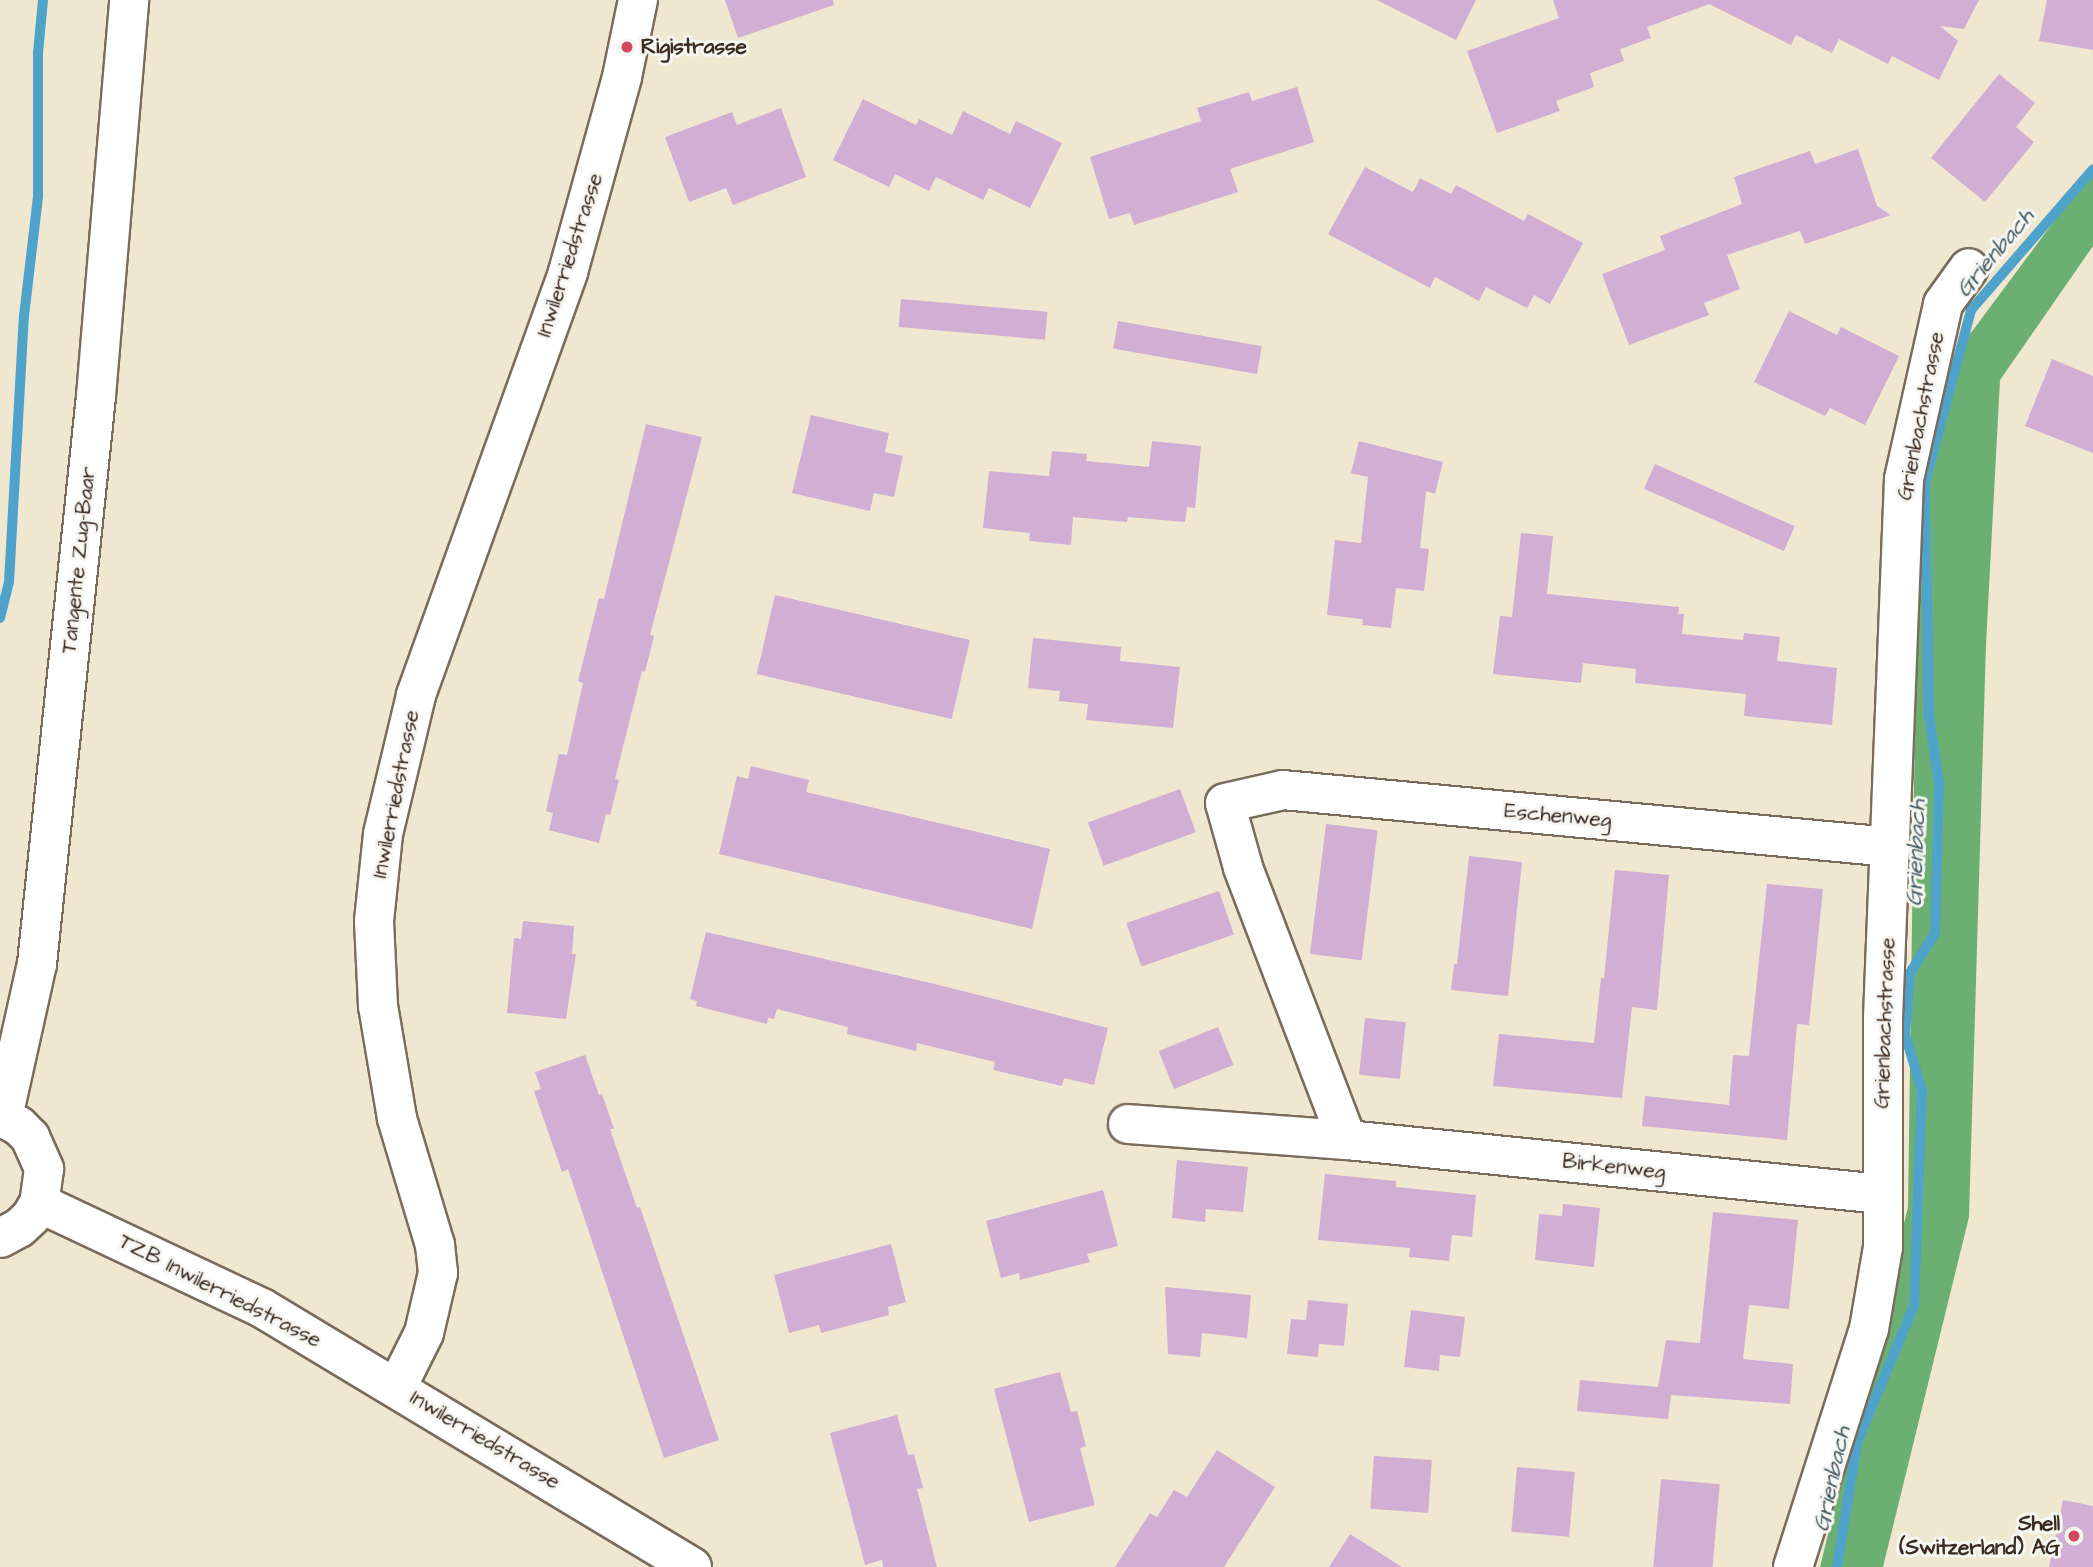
<!DOCTYPE html>
<html>
<head>
<meta charset="utf-8">
<style>
  body { margin:0 }
  #map { position:relative; width:2093px; height:1567px; overflow:hidden; background:#efe7d0; font-family:"Architects Daughter",sans-serif }
  div>[style] { position:absolute }
  [style*='--x'] { left:calc(var(--x)*1px); top:calc(var(--y)*1px); width:calc(var(--w)*1px); rotate:calc(var(--a)*1deg) }
  .forest>* { inset:0; background:#6caf72 }
  .stream>* { height:10px; margin:-5px; padding:0 5px; transform-origin:5px; border-radius:5px; background:#4fa3cb }
  .building>* { inset:0; background:#d1aed4; transform-origin:0 0 }
  .roads { filter:drop-shadow(2px 0 #7a6c5c) drop-shadow(-2px 0 #7a6c5c) drop-shadow(0 2px #7a6c5c) drop-shadow(0 -2px #7a6c5c) }
  .minor>* { height:38px; margin:-19px; padding:0 19px; transform-origin:19px; border-radius:19px; background:#fff }
  .major>* { height:38px; margin:-19px; padding:0 19px; transform-origin:19px; border-radius:19px; background:#fff }
  .dots>* { width:19px; height:19px; translate:-50% -50%; box-sizing:border-box; border:4px solid #f6f6f2; border-radius:50% }
  span { translate:-50% -50%; white-space:nowrap; text-align:center; line-height:1.15; -webkit-text-stroke:6px #f6f6f2; paint-order:stroke }
  .poi-label { font-size:21px; color:#3b2a1e; font-weight:700 }
  .left { translate:0 -50%; text-align:left }
  .right { translate:-100% -50%; text-align:right }
  .street-label { font-size:21px; color:#3b2a1e }
  .water-label { font-size:23px; color:#435a63; font-style:italic }
</style>
</head>
<body>
<div id="map">
  <div class="forest">
    <div style="clip-path:polygon(2093px 169px,2093px 246px,2000px 380px,1986px 644px,1969px 1217px,1883px 1567px,1820px 1567px,1908px 1207px,1918px 502px,1941px 373px)"></div>
  </div>
  <div class="stream">
    <div style="--x:0;--y:618;--w:37;--a:-76"></div>
    <div style="--x:9;--y:582;--w:266;--a:-86.8"></div>
    <div style="--x:24;--y:316;--w:121;--a:-83.3"></div>
    <div style="--x:38;--y:196;--w:143;--a:-90"></div>
    <div style="--x:38;--y:53;--w:53;--a:-84.6"></div>
    <div style="--x:1837;--y:1567;--w:127;--a:-80.9"></div>
    <div style="--x:1857;--y:1442;--w:147;--a:-67.3"></div>
    <div style="--x:1914;--y:1306;--w:215;--a:-87.9"></div>
    <div style="--x:1922;--y:1091;--w:59;--a:-106.6"></div>
    <div style="--x:1905;--y:1034;--w:61;--a:-85.3"></div>
    <div style="--x:1910;--y:973;--w:47;--a:-58"></div>
    <div style="--x:1935;--y:933;--w:150;--a:-88.5"></div>
    <div style="--x:1939;--y:783;--w:68;--a:-98.5"></div>
    <div style="--x:1929;--y:716;--w:234;--a:-91"></div>
    <div style="--x:1925;--y:482;--w:178;--a:-75"></div>
    <div style="--x:1971;--y:310;--w:186;--a:-49.1"></div>
  </div>
  <div class="building">
    <div style="clip-path:polygon(725px 0,833px 0,834px 5px,738px 38px)"></div>
    <div style="clip-path:polygon(1377px 0,1476px 0,1456px 40px)"></div>
    <div style="clip-path:polygon(1553px 0,1979px 0,1964px 29px,1940px 26px,1958px 41px,1939px 80px,1892px 56px,1888px 64px,1839px 39px,1832px 53px,1796px 35px,1791px 45px,1709px 4px,1647px 27px,1651px 38px,1620px 49px,1624px 61px,1590px 73px,1594px 87px,1556px 101px,1560px 111px,1497px 133px,1467px 51px,1559px 18px)"></div>
    <div style="clip-path:polygon(2047px 0,2093px 0,2093px 50px,2039px 41px)"></div>
    <div style="clip-path:polygon(1999px 74px,2035px 103px,2016px 127px,2034px 142px,1985px 202px,1931px 158px)"></div>
    <div style="clip-path:polygon(1297px 87px,1314px 142px,1230px 169px,1238px 192px,1134px 225px,1130px 213px,1109px 219px,1090px 157px,1201px 121px,1197px 108px,1249px 92px,1252px 101px)"></div>
    <div style="clip-path:polygon(863px 99px,916px 125px,919px 119px,952px 135px,963px 111px,1010px 134px,1016px 121px,1062px 143px,1030px 208px,989px 188px,983px 200px,936px 177px,929px 191px,895px 174px,889px 187px,833px 160px)"></div>
    <div style="clip-path:polygon(781px 108px,806px 177px,733px 205px,726px 188px,689px 202px,665px 137px,732px 112px,737px 125px)"></div>
    <div style="clip-path:polygon(1858px 149px,1877px 206px,1891px 215px,1805px 244px,1800px 231px,1727px 255px,1740px 289px,1704px 303px,1709px 315px,1629px 345px,1602px 274px,1665px 250px,1660px 236px,1742px 204px,1734px 177px,1810px 151px,1815px 164px)"></div>
    <div style="clip-path:polygon(1365px 167px,1413px 192px,1420px 178px,1451px 194px,1456px 185px,1524px 221px,1528px 214px,1583px 243px,1550px 304px,1534px 295px,1527px 308px,1486px 287px,1479px 301px,1435px 277px,1430px 288px,1328px 234px)"></div>
    <div style="left:901px;top:299px;width:147px;height:28px;rotate:5deg"></div>
    <div style="clip-path:polygon(1789px 311px,1837px 335px,1841px 327px,1899px 356px,1865px 425px,1830px 408px,1825px 416px,1754px 382px)"></div>
    <div style="left:1118px;top:321px;width:146px;height:28px;rotate:10deg"></div>
    <div style="clip-path:polygon(2052px 359px,2093px 376px,2093px 453px,2025px 426px)"></div>
    <div style="clip-path:polygon(811px 415px,889px 433px,885px 452px,903px 456px,894px 497px,874px 493px,870px 511px,792px 493px)"></div>
    <div style="clip-path:polygon(646px 424px,702px 437px,650px 635px,654px 636px,645px 672px,642px 671px,615px 779px,619px 780px,610px 815px,606px 814px,599px 843px,549px 830px,553px 813px,546px 811px,559px 754px,567px 755px,583px 683px,578px 681px,599px 598px,604px 599px)"></div>
    <div style="clip-path:polygon(1152px 441px,1201px 446px,1195px 508px,1187px 507px,1185px 522px,1128px 517px,1127px 522px,1073px 517px,1071px 545px,1029px 541px,1030px 533px,983px 528px,989px 471px,1049px 476px,1052px 451px,1087px 454px,1086px 461px,1149px 467px)"></div>
    <div style="clip-path:polygon(1359px 441px,1443px 462px,1435px 494px,1426px 491px,1420px 548px,1429px 549px,1424px 591px,1396px 588px,1391px 628px,1362px 625px,1363px 619px,1327px 615px,1335px 540px,1361px 543px,1368px 477px,1351px 473px)"></div>
    <div style="left:1655px;top:464px;width:153px;height:27px;rotate:24deg"></div>
    <div style="clip-path:polygon(1521px 533px,1553px 536px,1547px 594px,1679px 607px,1678px 614px,1684px 614px,1682px 634px,1743px 640px,1744px 633px,1780px 637px,1777px 661px,1837px 668px,1832px 725px,1744px 716px,1746px 694px,1635px 683px,1636px 669px,1583px 663px,1581px 683px,1493px 674px,1500px 616px,1512px 617px)"></div>
    <div style="left:775px;top:595px;width:200px;height:81px;rotate:13deg"></div>
    <div style="clip-path:polygon(1033px 638px,1121px 647px,1120px 661px,1180px 667px,1173px 728px,1086px 720px,1088px 704px,1059px 701px,1060px 691px,1028px 688px)"></div>
    <div style="clip-path:polygon(751px 766px,809px 780px,806px 792px,1050px 849px,1032px 929px,719px 854px,737px 776px,748px 779px)"></div>
    <div style="left:1180px;top:789px;width:46px;height:98px;rotate:70deg"></div>
    <div style="left:1326px;top:824px;width:52px;height:131px;rotate:7deg"></div>
    <div style="clip-path:polygon(1469px 856px,1522px 862px,1508px 996px,1451px 990px,1454px 964px,1457px 964px)"></div>
    <div style="clip-path:polygon(1615px 870px,1669px 875px,1657px 1010px,1632px 1007px,1622px 1098px,1493px 1086px,1499px 1034px,1594px 1043px,1601px 978px,1604px 978px)"></div>
    <div style="clip-path:polygon(1767px 884px,1823px 889px,1809px 1025px,1797px 1024px,1787px 1140px,1642px 1126px,1645px 1096px,1729px 1105px,1733px 1055px,1749px 1056px)"></div>
    <div style="left:1219px;top:891px;width:46px;height:98px;rotate:71deg"></div>
    <div style="clip-path:polygon(523px 921px,574px 926px,572px 954px,576px 954px,566px 1019px,507px 1013px,514px 938px,521px 939px)"></div>
    <div style="clip-path:polygon(706px 932px,935px 984px,1108px 1028px,1094px 1085px,1064px 1078px,1062px 1086px,993px 1070px,995px 1062px,917px 1043px,916px 1051px,847px 1034px,848px 1027px,777px 1009px,774px 1019px,768px 1018px,767px 1024px,696px 1006px,697px 1001px,690px 999px)"></div>
    <div style="left:1365px;top:1018px;width:41px;height:57px;rotate:6deg"></div>
    <div style="left:1218px;top:1027px;width:41px;height:64px;rotate:68deg"></div>
    <div style="clip-path:polygon(585px 1055px,599px 1095px,602px 1094px,614px 1129px,610px 1129px,637px 1208px,640px 1207px,719px 1440px,664px 1458px,568px 1169px,562px 1172px,534px 1091px,541px 1089px,535px 1072px)"></div>
    <div style="clip-path:polygon(1177px 1160px,1248px 1167px,1243px 1212px,1206px 1209px,1205px 1222px,1172px 1218px)"></div>
    <div style="clip-path:polygon(1325px 1174px,1396px 1181px,1396px 1187px,1476px 1195px,1472px 1237px,1452px 1235px,1449px 1261px,1409px 1257px,1410px 1248px,1318px 1240px)"></div>
    <div style="clip-path:polygon(1103px 1190px,1118px 1246px,1087px 1254px,1090px 1262px,1020px 1280px,1019px 1273px,1001px 1278px,986px 1221px)"></div>
    <div style="clip-path:polygon(1563px 1204px,1600px 1208px,1594px 1267px,1535px 1260px,1539px 1214px,1562px 1216px)"></div>
    <div style="clip-path:polygon(1713px 1212px,1798px 1220px,1789px 1309px,1749px 1305px,1743px 1359px,1793px 1364px,1790px 1404px,1671px 1395px,1668px 1419px,1577px 1411px,1580px 1380px,1658px 1387px,1666px 1340px,1700px 1343px)"></div>
    <div style="clip-path:polygon(891px 1244px,906px 1302px,888px 1307px,889px 1315px,821px 1333px,819px 1325px,789px 1333px,774px 1275px)"></div>
    <div style="clip-path:polygon(1165px 1287px,1251px 1295px,1247px 1338px,1202px 1333px,1200px 1357px,1168px 1354px)"></div>
    <div style="clip-path:polygon(1308px 1300px,1348px 1304px,1344px 1346px,1319px 1344px,1318px 1357px,1287px 1354px,1291px 1319px,1306px 1320px)"></div>
    <div style="clip-path:polygon(1411px 1310px,1465px 1317px,1460px 1357px,1440px 1355px,1439px 1371px,1404px 1367px)"></div>
    <div style="clip-path:polygon(1060px 1372px,1071px 1412px,1077px 1411px,1086px 1446px,1080px 1448px,1095px 1505px,1029px 1522px,994px 1389px)"></div>
    <div style="clip-path:polygon(897px 1415px,908px 1455px,914px 1454px,923px 1488px,917px 1489px,937px 1567px,883px 1567px,882px 1560px,865px 1565px,830px 1433px)"></div>
    <div style="clip-path:polygon(1217px 1450px,1275px 1487px,1224px 1567px,1115px 1567px,1150px 1513px,1157px 1517px,1174px 1490px,1187px 1497px)"></div>
    <div style="left:1374px;top:1456px;width:58px;height:53px;rotate:4deg"></div>
    <div style="left:1517px;top:1467px;width:58px;height:65px;rotate:5deg"></div>
    <div style="left:1661px;top:1479px;width:59px;height:88px;rotate:5deg"></div>
    <div style="clip-path:polygon(2063px 1500px,2093px 1506px,2093px 1567px,2049px 1567px)"></div>
    <div style="clip-path:polygon(1350px 1534px,1402px 1567px,1329px 1567px)"></div>
  </div>
  <div class="roads">
    <div class="minor">
      <div style="--x:1128;--y:1124;--w:220;--a:4.2"></div>
      <div style="--x:1347;--y:1140;--w:537;--a:5.77"></div>
      <div style="--x:1347;--y:1140;--w:292;--a:-110.9"></div>
      <div style="--x:1243;--y:867;--w:66;--a:-105.7"></div>
      <div style="--x:1225;--y:803;--w:59;--a:-12.6"></div>
      <div style="--x:1283;--y:790;--w:611;--a:5.36"></div>
      <div style="--x:39;--y:1203;--w:246;--a:25.2"></div>
      <div style="--x:262;--y:1308;--w:502;--a:31.06"></div>
      <div style="--x:397;--y:1387;--w:60;--a:-63.4"></div>
      <div style="--x:424;--y:1333;--w:62;--a:-76.9"></div>
      <div style="--x:438;--y:1273;--w:28;--a:-96"></div>
      <div style="--x:435;--y:1245;--w:133;--a:-106.7"></div>
      <div style="--x:397;--y:1118;--w:114;--a:-99.6"></div>
      <div style="--x:378;--y:1006;--w:85;--a:-92.7"></div>
      <div style="--x:374;--y:921;--w:87;--a:-84.1"></div>
      <div style="--x:383;--y:834;--w:143;--a:-76.6"></div>
      <div style="--x:416;--y:695;--w:449;--a:-70.2"></div>
      <div style="--x:568;--y:272;--w:202;--a:-74.5"></div>
      <div style="--x:622;--y:77;--w:79;--a:-78.3"></div>
      <div style="--x:1793;--y:1567;--w:250;--a:-72.3"></div>
      <div style="--x:1869;--y:1329;--w:83;--a:-80.3"></div>
      <div style="--x:1883;--y:1247;--w:229;--a:-90"></div>
      <div style="--x:1883;--y:1018;--w:539;--a:-87.77"></div>
      <div style="--x:1904;--y:479;--w:179;--a:-77.4"></div>
      <div style="--x:1943;--y:304;--w:44;--a:-54.2"></div>
    </div>
    <div class="major">
      <div style="--x:0;--y:1116;--w:21;--a:28"></div>
      <div style="--x:19;--y:1126;--w:16;--a:45"></div>
      <div style="--x:30;--y:1137;--w:35;--a:66"></div>
      <div style="--x:44;--y:1169;--w:34;--a:98"></div>
      <div style="--x:39;--y:1203;--w:16;--a:120"></div>
      <div style="--x:31;--y:1217;--w:16;--a:137"></div>
      <div style="--x:19;--y:1228;--w:21;--a:152"></div>
      <div style="--x:3;--y:1117;--w:157;--a:-77.5"></div>
      <div style="--x:37;--y:964;--w:571;--a:-84.07"></div>
      <div style="--x:96;--y:396;--w:397;--a:-85.2"></div>
    </div>
  </div>
  <div class="dots">
    <div style="left:627px;top:47px;background:#d1495b"></div>
    <div style="left:2074px;top:1536px;background:#d1495b"></div>
  </div>
  <div class="poi-label">
    <span class="left" style="left:641px;top:47px">Rigistrasse</span>
    <span class="right" style="left:2060px;top:1536px">Shell<br>(Switzerland) AG</span>
  </div>
  <div class="street-label">
    <span style="left:570px;top:255px;rotate:-72deg">Inwilerriedstrasse</span>
    <span style="left:1921px;top:416px;rotate:-79deg">Grienbachstrasse</span>
    <span style="left:79px;top:560px;rotate:-84deg">Tangente Zug-Baar</span>
    <span style="left:396px;top:794px;rotate:-79deg">Inwilerriedstrasse</span>
    <span style="left:1558px;top:816px;rotate:5deg">Eschenweg</span>
    <span style="left:1885px;top:1023px;rotate:-88deg">Grienbachstrasse</span>
    <span style="left:1614px;top:1167px;rotate:6deg">Birkenweg</span>
    <span style="left:220px;top:1291px;rotate:27deg">TZB Inwilerriedstrasse</span>
    <span style="left:485px;top:1440px;rotate:31deg">Inwilerriedstrasse</span>
  </div>
  <div class="water-label">
    <span style="left:1995px;top:253px;rotate:-50deg">Grienbach</span>
    <span style="left:1916px;top:853px;rotate:-88deg">Grienbach</span>
    <span style="left:1832px;top:1479px;rotate:-78deg">Grienbach</span>
  </div>
</div>
</body>
</html>
